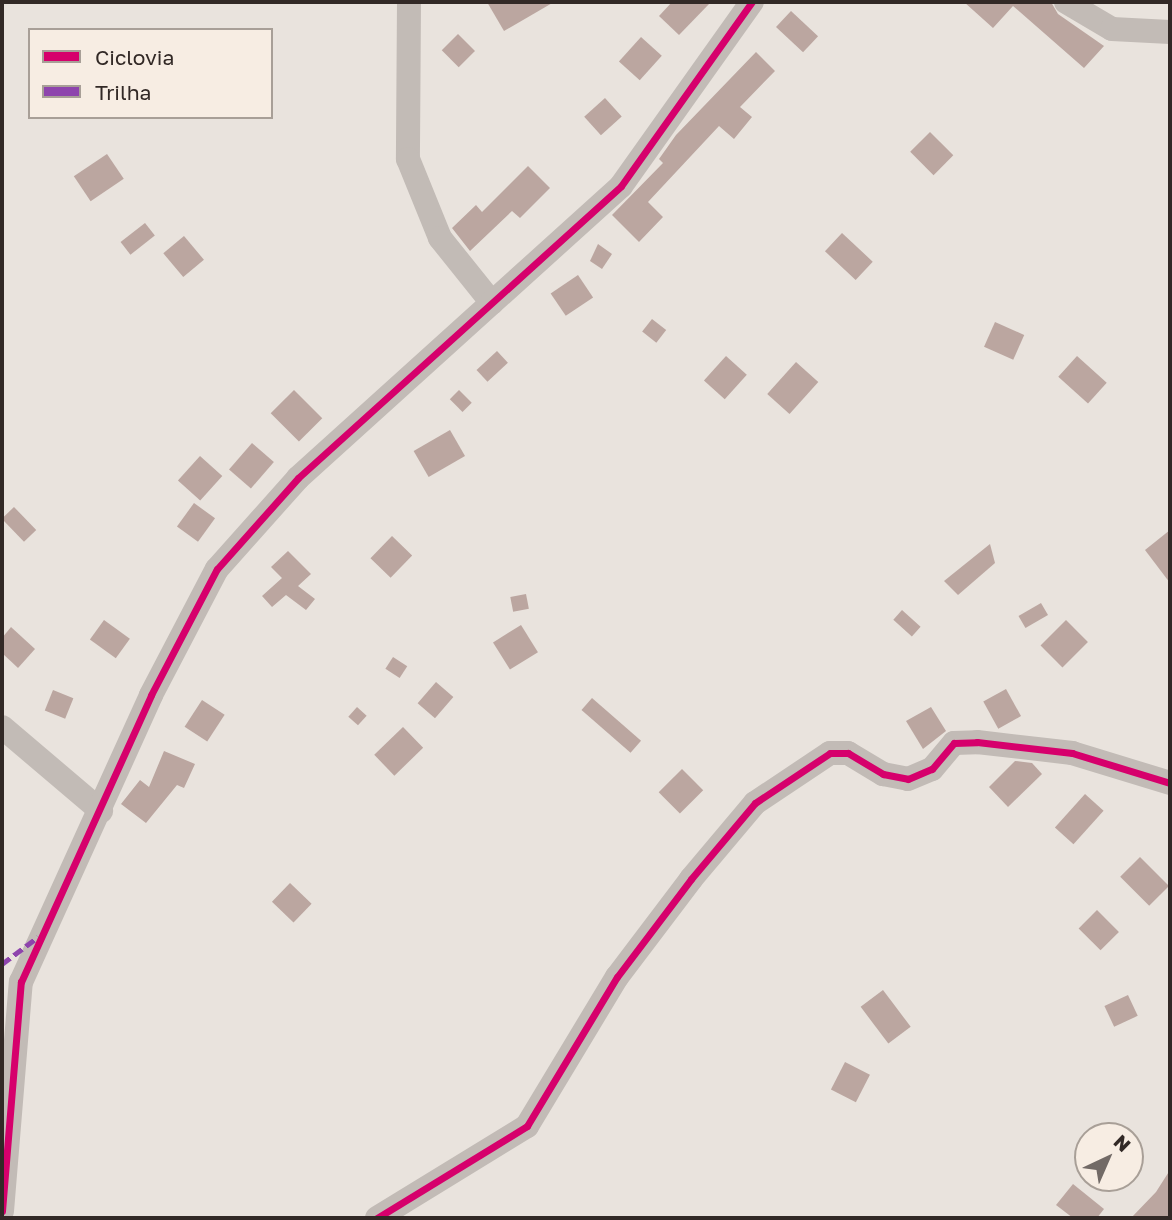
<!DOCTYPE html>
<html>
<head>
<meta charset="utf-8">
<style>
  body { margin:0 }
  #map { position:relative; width:1172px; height:1220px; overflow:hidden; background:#e9e3dd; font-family:"Golos Text",sans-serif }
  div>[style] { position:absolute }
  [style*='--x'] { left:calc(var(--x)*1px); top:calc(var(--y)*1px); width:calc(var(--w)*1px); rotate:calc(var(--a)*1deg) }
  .building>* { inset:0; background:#bba6a0; transform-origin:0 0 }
  .minor>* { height:24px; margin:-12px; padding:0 12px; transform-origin:12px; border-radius:12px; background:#c2bbb6 }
  .quiet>* { height:5px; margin-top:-2.5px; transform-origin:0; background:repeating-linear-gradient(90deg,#8e44ad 0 10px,transparent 0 15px) }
  .cycleway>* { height:7px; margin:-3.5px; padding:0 3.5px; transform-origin:3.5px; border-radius:3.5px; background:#d6006c }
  span { translate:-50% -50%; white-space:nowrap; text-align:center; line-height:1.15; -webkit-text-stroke:5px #f7ede3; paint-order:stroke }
  .frame { position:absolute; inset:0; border:4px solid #322926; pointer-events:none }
  .legend { position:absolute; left:28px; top:28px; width:245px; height:91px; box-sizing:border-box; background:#f7ede3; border:2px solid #a89f97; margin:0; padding:9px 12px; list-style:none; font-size:21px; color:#322926 }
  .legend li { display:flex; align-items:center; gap:14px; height:35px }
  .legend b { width:35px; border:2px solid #a89f97 }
  .north { position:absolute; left:1074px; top:1122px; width:70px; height:70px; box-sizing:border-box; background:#f7ede3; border:2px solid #a89f97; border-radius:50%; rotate:44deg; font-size:19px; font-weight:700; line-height:28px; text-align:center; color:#322926 }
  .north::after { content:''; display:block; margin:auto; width:24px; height:32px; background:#726a66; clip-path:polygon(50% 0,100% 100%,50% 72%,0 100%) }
</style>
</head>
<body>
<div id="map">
  <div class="building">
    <div style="clip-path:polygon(487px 2px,554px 2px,504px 31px)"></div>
    <div style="clip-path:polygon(672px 2px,711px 2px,679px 35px,659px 16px)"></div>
    <div style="clip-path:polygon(964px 2px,1051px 2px,1058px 14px,1104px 46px,1084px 68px,1013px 6px,993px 28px)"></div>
    <div style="left:791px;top:11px;width:37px;height:22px;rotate:43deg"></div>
    <div style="left:458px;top:34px;width:24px;height:23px;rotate:45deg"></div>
    <div style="left:641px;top:37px;width:28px;height:33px;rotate:42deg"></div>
    <div style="clip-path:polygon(756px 52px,775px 71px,740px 107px,752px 117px,734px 139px,719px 126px,648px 202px,663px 217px,639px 242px,612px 215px,663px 163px,659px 159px,676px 135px)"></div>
    <div style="left:605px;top:98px;width:25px;height:28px;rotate:48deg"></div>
    <div style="left:930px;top:132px;width:33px;height:28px;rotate:45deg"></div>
    <div style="left:107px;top:154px;width:30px;height:40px;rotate:56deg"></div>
    <div style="clip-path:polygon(528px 166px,550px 188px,520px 218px,512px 211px,470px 251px,452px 228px,476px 205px,482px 212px)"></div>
    <div style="left:145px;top:223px;width:16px;height:31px;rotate:52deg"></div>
    <div style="left:842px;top:233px;width:42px;height:25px;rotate:43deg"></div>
    <div style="left:184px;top:236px;width:31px;height:27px;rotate:50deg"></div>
    <div style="clip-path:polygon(598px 244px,612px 254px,602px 269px,590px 261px)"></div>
    <div style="left:578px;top:275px;width:27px;height:33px;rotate:56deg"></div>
    <div style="left:652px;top:319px;width:18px;height:16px;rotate:38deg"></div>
    <div style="left:995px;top:322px;width:32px;height:27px;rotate:24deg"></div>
    <div style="left:497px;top:351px;width:16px;height:28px;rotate:47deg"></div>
    <div style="left:726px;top:356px;width:28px;height:33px;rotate:42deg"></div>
    <div style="left:1077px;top:356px;width:40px;height:28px;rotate:42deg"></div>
    <div style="left:796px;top:362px;width:30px;height:43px;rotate:42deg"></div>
    <div style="left:294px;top:390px;width:40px;height:33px;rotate:45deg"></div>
    <div style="left:459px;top:390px;width:18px;height:13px;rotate:45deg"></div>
    <div style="left:450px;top:430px;width:30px;height:42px;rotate:60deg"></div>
    <div style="left:252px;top:443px;width:29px;height:35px;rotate:41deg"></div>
    <div style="left:200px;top:456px;width:30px;height:33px;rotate:42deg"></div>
    <div style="left:194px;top:503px;width:26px;height:29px;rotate:36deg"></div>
    <div style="left:14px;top:507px;width:32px;height:17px;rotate:46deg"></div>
    <div style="clip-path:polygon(1170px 530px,1170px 583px,1145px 550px)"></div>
    <div style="left:392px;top:536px;width:28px;height:31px;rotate:44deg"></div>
    <div style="clip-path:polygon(990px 544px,995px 563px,958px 595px,944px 581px)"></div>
    <div style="clip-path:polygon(288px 551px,311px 574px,298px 586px,315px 599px,306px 610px,286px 595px,272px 607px,262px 596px,282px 578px,271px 567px)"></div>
    <div style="left:526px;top:594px;width:15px;height:16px;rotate:79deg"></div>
    <div style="left:1041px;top:603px;width:14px;height:26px;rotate:60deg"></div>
    <div style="left:902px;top:610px;width:25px;height:13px;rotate:42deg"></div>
    <div style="left:104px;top:620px;width:32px;height:24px;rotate:36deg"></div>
    <div style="left:1066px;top:620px;width:31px;height:36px;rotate:45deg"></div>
    <div style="left:521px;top:625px;width:32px;height:33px;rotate:58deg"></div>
    <div style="clip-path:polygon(11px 627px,35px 649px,18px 668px,2px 653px,2px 638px)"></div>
    <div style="left:393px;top:657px;width:17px;height:14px;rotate:33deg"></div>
    <div style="left:436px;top:682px;width:23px;height:28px;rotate:41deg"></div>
    <div style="left:1006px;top:689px;width:31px;height:26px;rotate:61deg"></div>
    <div style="left:53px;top:690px;width:22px;height:22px;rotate:22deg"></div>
    <div style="left:592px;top:698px;width:65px;height:16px;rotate:41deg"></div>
    <div style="left:202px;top:700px;width:27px;height:32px;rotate:33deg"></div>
    <div style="left:357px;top:707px;width:13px;height:13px;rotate:42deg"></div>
    <div style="clip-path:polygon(931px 707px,946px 731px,923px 749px,906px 721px)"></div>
    <div style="left:403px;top:727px;width:29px;height:40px;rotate:46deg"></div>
    <div style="clip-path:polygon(164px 751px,195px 764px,184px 788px,177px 785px,146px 823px,121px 804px,140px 780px,149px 787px)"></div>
    <div style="clip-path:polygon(1015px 761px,1032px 763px,1042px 774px,1008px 807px,989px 787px)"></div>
    <div style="left:682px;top:769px;width:30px;height:33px;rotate:45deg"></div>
    <div style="left:1085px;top:794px;width:25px;height:45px;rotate:42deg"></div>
    <div style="left:1140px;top:857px;width:41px;height:28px;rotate:45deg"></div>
    <div style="left:290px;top:883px;width:30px;height:26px;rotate:44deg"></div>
    <div style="left:1097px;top:910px;width:31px;height:26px;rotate:45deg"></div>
    <div style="left:883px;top:990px;width:46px;height:28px;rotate:53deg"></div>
    <div style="left:1128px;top:995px;width:23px;height:26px;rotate:65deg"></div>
    <div style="left:845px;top:1062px;width:28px;height:31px;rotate:27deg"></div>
    <div style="clip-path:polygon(1170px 1170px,1170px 1218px,1131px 1218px,1156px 1192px)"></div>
    <div style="clip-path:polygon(1073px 1184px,1104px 1209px,1097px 1218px,1073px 1218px,1056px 1205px)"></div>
  </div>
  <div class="minor">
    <div style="--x:409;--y:2;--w:157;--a:90.4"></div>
    <div style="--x:408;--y:159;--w:85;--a:67.9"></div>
    <div style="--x:440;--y:238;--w:83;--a:51.3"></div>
    <div style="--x:1066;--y:2;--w:53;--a:30.4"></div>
    <div style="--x:1112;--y:29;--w:58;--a:3"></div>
    <div style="--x:2;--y:727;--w:130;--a:40.3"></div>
    <div style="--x:2;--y:1211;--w:230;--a:-85.3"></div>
    <div style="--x:21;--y:982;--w:315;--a:-65.6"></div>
    <div style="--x:151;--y:695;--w:142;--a:-62.4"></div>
    <div style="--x:217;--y:569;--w:122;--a:-48.3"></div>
    <div style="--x:298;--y:478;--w:435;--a:-42.1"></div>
    <div style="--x:621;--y:186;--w:226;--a:-54.6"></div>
    <div style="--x:377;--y:1218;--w:176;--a:-31.5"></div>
    <div style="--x:527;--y:1126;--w:174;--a:-58.9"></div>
    <div style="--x:617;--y:977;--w:123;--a:-52.9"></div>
    <div style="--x:691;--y:879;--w:99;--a:-49.9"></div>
    <div style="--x:755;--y:803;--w:90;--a:-33.7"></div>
    <div style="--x:830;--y:753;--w:18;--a:0"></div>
    <div style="--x:848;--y:753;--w:41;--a:31"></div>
    <div style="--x:883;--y:774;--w:25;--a:11"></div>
    <div style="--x:908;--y:779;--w:26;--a:-23"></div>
    <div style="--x:932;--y:769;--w:34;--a:-50"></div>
    <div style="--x:954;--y:743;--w:23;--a:-2"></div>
    <div style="--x:977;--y:742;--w:96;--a:6.6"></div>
    <div style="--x:1072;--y:753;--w:102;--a:17"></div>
  </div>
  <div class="quiet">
    <div style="--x:2;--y:964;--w:45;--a:-36.9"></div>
  </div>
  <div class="cycleway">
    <div style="--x:2;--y:1211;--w:230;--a:-85.3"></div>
    <div style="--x:21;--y:982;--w:315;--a:-65.6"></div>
    <div style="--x:151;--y:695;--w:142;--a:-62.4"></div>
    <div style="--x:217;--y:569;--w:122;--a:-48.3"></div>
    <div style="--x:298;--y:478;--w:435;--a:-42.1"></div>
    <div style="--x:621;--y:186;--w:226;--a:-54.6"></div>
    <div style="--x:377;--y:1218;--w:176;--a:-31.5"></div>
    <div style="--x:527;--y:1126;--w:174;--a:-58.9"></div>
    <div style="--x:617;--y:977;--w:123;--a:-52.9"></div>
    <div style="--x:691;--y:879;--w:99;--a:-49.9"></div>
    <div style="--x:755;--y:803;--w:90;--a:-33.7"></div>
    <div style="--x:830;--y:753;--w:18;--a:0"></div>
    <div style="--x:848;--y:753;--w:41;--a:31"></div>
    <div style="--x:883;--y:774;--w:25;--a:11"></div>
    <div style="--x:908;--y:779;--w:26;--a:-23"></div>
    <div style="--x:932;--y:769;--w:34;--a:-50"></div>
    <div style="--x:954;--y:743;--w:23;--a:-2"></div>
    <div style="--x:977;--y:742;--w:96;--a:6.6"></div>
    <div style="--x:1072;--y:753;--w:102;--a:17"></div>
  </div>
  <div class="frame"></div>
  <ul class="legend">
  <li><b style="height:9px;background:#d6006c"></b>Ciclovia</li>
  <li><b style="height:9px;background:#8e44ad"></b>Trilha</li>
  </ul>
  <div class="north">N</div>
</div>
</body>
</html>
